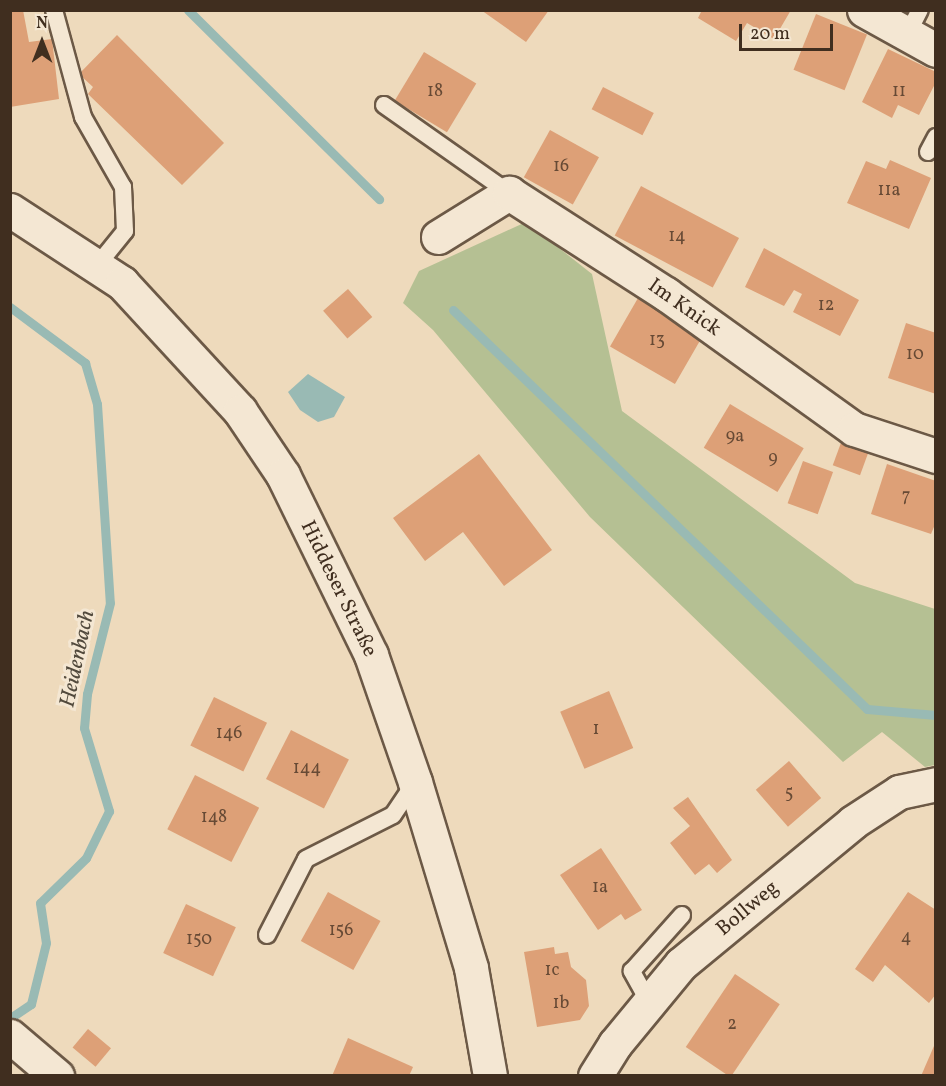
<!DOCTYPE html>
<html>
<head>
<meta charset="utf-8">
<style>
  body { margin:0 }
  #map { position:relative; width:946px; height:1086px; overflow:hidden; background:#eedabc; font-family:Vollkorn,serif }
  div>[style] { position:absolute }
  [style*='--x'] { left:calc(var(--x)*1px); top:calc(var(--y)*1px); width:calc(var(--w)*1px); rotate:calc(var(--a)*1deg) }
  .green>* { inset:0; background:#b5c093 }
  .water>* { inset:0; background:#99bab4 }
  .stream>* { height:9px; margin:-4.5px; padding:0 4.5px; transform-origin:4.5px; border-radius:4.5px; background:#99bab4 }
  .building>* { inset:0; background:#dda077; transform-origin:0 0 }
  .roads { filter:drop-shadow(2px 0 #6c5946) drop-shadow(-2px 0 #6c5946) drop-shadow(0 2px #6c5946) drop-shadow(0 -2px #6c5946) }
  .lane>* { height:16px; margin:-8px; padding:0 8px; transform-origin:8px; border-radius:8px; background:#f4e7d3 }
  .street>* { height:33px; margin:-16.5px; padding:0 16.5px; transform-origin:16.5px; border-radius:16.5px; background:#f4e7d3 }
  .secondary>* { height:33px; margin:-16.5px; padding:0 16.5px; transform-origin:16.5px; border-radius:16.5px; background:#f4e7d3 }
  span { translate:-50% -50%; white-space:nowrap; text-align:center; line-height:1.15; -webkit-text-stroke:6px #f4e7d3; paint-order:stroke }
  .number-label { font-size:18px; color:#674a35 }
  .number-label span { -webkit-text-stroke-width:0 }
  .street-label { font-size:21px; color:#402e1f }
  .water-label { font-size:22px; color:#524a3d; font-style:italic }
  .frame { position:absolute; inset:0; border:12px solid #402e1f; pointer-events:none }
  .north { position:absolute; left:12px; top:12px; width:60px; height:60px; -webkit-text-stroke:4px #f4e7d3; paint-order:stroke; rotate:0deg; font-size:16px; font-weight:700; line-height:24px; text-align:center; color:#402e1f }
  .north::after { content:''; display:block; margin:auto; width:21px; height:27px; background:#402e1f; clip-path:polygon(50% 0,100% 100%,50% 72%,0 100%) }
  .scale { position:absolute; left:739px; top:24px; width:94px; height:27px; box-sizing:border-box; border:3px solid #402e1f; border-top:0; padding-left:8px; font-size:18px; line-height:21px; white-space:nowrap; color:#402e1f; -webkit-text-stroke:4px #f4e7d3; paint-order:stroke }
</style>
</head>
<body>
<div id="map">
  <div class="green">
    <div style="clip-path:polygon(526px 222px,592px 274px,622px 411px,855px 583px,935px 609px,935px 765px,925px 767px,882px 732px,843px 762px,590px 517px,433px 330px,403px 303px,419px 271px)"></div>
  </div>
  <div class="water">
    <div style="clip-path:polygon(308px 374px,345px 397px,334px 417px,318px 422px,300px 410px,288px 392px)"></div>
  </div>
  <div class="stream">
    <div style="--x:188;--y:10;--w:269;--a:44.7"></div>
    <div style="--x:10;--y:307;--w:94;--a:36.7"></div>
    <div style="--x:85;--y:363;--w:43;--a:73.7"></div>
    <div style="--x:97;--y:404;--w:199;--a:86.3"></div>
    <div style="--x:110;--y:603;--w:94;--a:104.2"></div>
    <div style="--x:87;--y:694;--w:34;--a:95"></div>
    <div style="--x:84;--y:728;--w:87;--a:73.2"></div>
    <div style="--x:109;--y:811;--w:52;--a:116.1"></div>
    <div style="--x:86;--y:858;--w:64;--a:135.6"></div>
    <div style="--x:40;--y:903;--w:40;--a:81.5"></div>
    <div style="--x:46;--y:943;--w:63;--a:103.8"></div>
    <div style="--x:31;--y:1004;--w:25;--a:146"></div>
    <div style="--x:453;--y:310;--w:575;--a:43.94"></div>
    <div style="--x:867;--y:709;--w:69;--a:5"></div>
  </div>
  <div class="building">
    <div style="clip-path:polygon(10px 10px,23px 10px,29px 42px,52px 39px,59px 99px,10px 107px)"></div>
    <div style="clip-path:polygon(481px 10px,549px 10px,526px 42px)"></div>
    <div style="clip-path:polygon(702px 10px,791px 10px,774px 39px,747px 23px,736px 41px,698px 18px)"></div>
    <div style="left:816px;top:14px;width:55px;height:60px;rotate:22deg"></div>
    <div style="clip-path:polygon(117px 35px,224px 143px,182px 185px,88px 94px,93px 87px,79px 74px)"></div>
    <div style="clip-path:polygon(888px 49px,936px 72px,936px 82px,919px 115px,898px 105px,892px 118px,862px 102px)"></div>
    <div style="left:424px;top:52px;width:61px;height:57px;rotate:31deg"></div>
    <div style="left:603px;top:87px;width:57px;height:25px;rotate:27deg"></div>
    <div style="left:550px;top:130px;width:56px;height:54px;rotate:29deg"></div>
    <div style="clip-path:polygon(890px 160px,931px 178px,909px 229px,847px 203px,866px 161px,886px 169px)"></div>
    <div style="left:641px;top:186px;width:111px;height:56px;rotate:28deg"></div>
    <div style="clip-path:polygon(764px 248px,859px 300px,840px 336px,793px 312px,802px 294px,794px 290px,784px 306px,745px 287px)"></div>
    <div style="left:348px;top:289px;width:37px;height:33px;rotate:49deg"></div>
    <div style="left:638px;top:298px;width:75px;height:56px;rotate:30deg"></div>
    <div style="clip-path:polygon(906px 323px,936px 333px,936px 394px,888px 378px)"></div>
    <div style="left:730px;top:404px;width:86px;height:51px;rotate:31deg"></div>
    <div style="left:842px;top:440px;width:29px;height:27px;rotate:20deg"></div>
    <div style="clip-path:polygon(479px 454px,552px 550px,504px 586px,463px 532px,425px 561px,393px 518px)"></div>
    <div style="left:803px;top:461px;width:32px;height:45px;rotate:20deg"></div>
    <div style="clip-path:polygon(887px 464px,936px 481px,936px 522px,931px 534px,871px 514px)"></div>
    <div style="left:609px;top:691px;width:62px;height:53px;rotate:67deg"></div>
    <div style="left:214px;top:697px;width:59px;height:54px;rotate:26deg"></div>
    <div style="left:291px;top:730px;width:65px;height:55px;rotate:27deg"></div>
    <div style="left:789px;top:761px;width:49px;height:44px;rotate:49deg"></div>
    <div style="left:195px;top:775px;width:72px;height:61px;rotate:27deg"></div>
    <div style="clip-path:polygon(688px 797px,732px 860px,717px 873px,709px 864px,695px 875px,670px 843px,690px 826px,673px 808px)"></div>
    <div style="clip-path:polygon(601px 848px,642px 910px,625px 920px,621px 914px,598px 930px,560px 875px)"></div>
    <div style="left:328px;top:892px;width:60px;height:56px;rotate:29deg"></div>
    <div style="clip-path:polygon(908px 892px,936px 910px,936px 994px,929px 1003px,885px 965px,873px 982px,855px 969px)"></div>
    <div style="left:186px;top:904px;width:55px;height:54px;rotate:25deg"></div>
    <div style="clip-path:polygon(554px 947px,555px 954px,568px 952px,571px 967px,586px 980px,589px 1006px,580px 1020px,537px 1027px,524px 952px)"></div>
    <div style="left:735px;top:974px;width:54px;height:88px;rotate:34deg"></div>
    <div style="left:88px;top:1029px;width:30px;height:24px;rotate:40deg"></div>
    <div style="clip-path:polygon(348px 1038px,413px 1067px,409px 1076px,332px 1076px)"></div>
    <div style="clip-path:polygon(934px 1046px,936px 1076px,921px 1076px)"></div>
  </div>
  <div class="roads">
    <div class="lane">
      <div style="--x:54;--y:10;--w:111;--a:74.8"></div>
      <div style="--x:83;--y:117;--w:81;--a:60.3"></div>
      <div style="--x:123;--y:187;--w:44;--a:87.4"></div>
      <div style="--x:125;--y:231;--w:46;--a:128.9"></div>
      <div style="--x:907;--y:35;--w:28;--a:-63"></div>
      <div style="--x:384;--y:105;--w:153;--a:35.1"></div>
      <div style="--x:928;--y:152;--w:17;--a:-62"></div>
      <div style="--x:267;--y:935;--w:85;--a:-62.8"></div>
      <div style="--x:306;--y:859;--w:97;--a:-26.8"></div>
      <div style="--x:393;--y:815;--w:40;--a:-56"></div>
      <div style="--x:650;--y:1004;--w:38;--a:-119"></div>
      <div style="--x:632;--y:971;--w:75;--a:-48.2"></div>
    </div>
    <div class="street">
      <div style="--x:864;--y:10;--w:82;--a:29.1"></div>
      <div style="--x:438;--y:237;--w:84;--a:-31.8"></div>
      <div style="--x:509;--y:193;--w:187;--a:32.8"></div>
      <div style="--x:666;--y:294;--w:231;--a:35.7"></div>
      <div style="--x:854;--y:429;--w:86;--a:18.2"></div>
      <div style="--x:10;--y:1036;--w:62;--a:40.4"></div>
      <div style="--x:595;--y:1076;--w:38;--a:-58"></div>
      <div style="--x:615;--y:1044;--w:104;--a:-50.5"></div>
      <div style="--x:681;--y:964;--w:223;--a:-39.5"></div>
      <div style="--x:853;--y:822;--w:55;--a:-33.1"></div>
      <div style="--x:899;--y:792;--w:38;--a:-12"></div>
    </div>
    <div class="secondary">
      <div style="--x:10;--y:210;--w:134;--a:33.1"></div>
      <div style="--x:122;--y:283;--w:174;--a:47.3"></div>
      <div style="--x:240;--y:411;--w:77;--a:56.1"></div>
      <div style="--x:283;--y:475;--w:200;--a:63.9"></div>
      <div style="--x:371;--y:655;--w:134;--a:70.9"></div>
      <div style="--x:415;--y:782;--w:194;--a:73.2"></div>
      <div style="--x:471;--y:968;--w:110;--a:80"></div>
    </div>
  </div>
  <div class="number-label">
    <span style="left:435px;top:92px">18</span>
    <span style="left:899px;top:92px">11</span>
    <span style="left:561px;top:167px">16</span>
    <span style="left:889px;top:191px">11a</span>
    <span style="left:677px;top:237px">14</span>
    <span style="left:826px;top:306px">12</span>
    <span style="left:657px;top:341px">13</span>
    <span style="left:915px;top:355px">10</span>
    <span style="left:735px;top:437px">9a</span>
    <span style="left:773px;top:459px">9</span>
    <span style="left:906px;top:497px">7</span>
    <span style="left:596px;top:730px">1</span>
    <span style="left:229px;top:734px">146</span>
    <span style="left:307px;top:769px">144</span>
    <span style="left:789px;top:794px">5</span>
    <span style="left:214px;top:818px">148</span>
    <span style="left:600px;top:888px">1a</span>
    <span style="left:341px;top:931px">156</span>
    <span style="left:906px;top:938px">4</span>
    <span style="left:199px;top:940px">150</span>
    <span style="left:552px;top:971px">1c</span>
    <span style="left:561px;top:1004px">1b</span>
    <span style="left:732px;top:1025px">2</span>
  </div>
  <div class="street-label">
    <span style="left:684px;top:308px;rotate:35deg">Im Knick</span>
    <span style="left:338px;top:589px;rotate:64deg">Hiddeser Straße</span>
    <span style="left:748px;top:909px;rotate:-40deg">Bollweg</span>
  </div>
  <div class="water-label">
    <span style="left:78px;top:659px;rotate:-78deg">Heidenbach</span>
  </div>
  <div class="frame"></div>
  <div class="north">N</div>
  <div class="scale">20 m</div>
</div>
</body>
</html>
